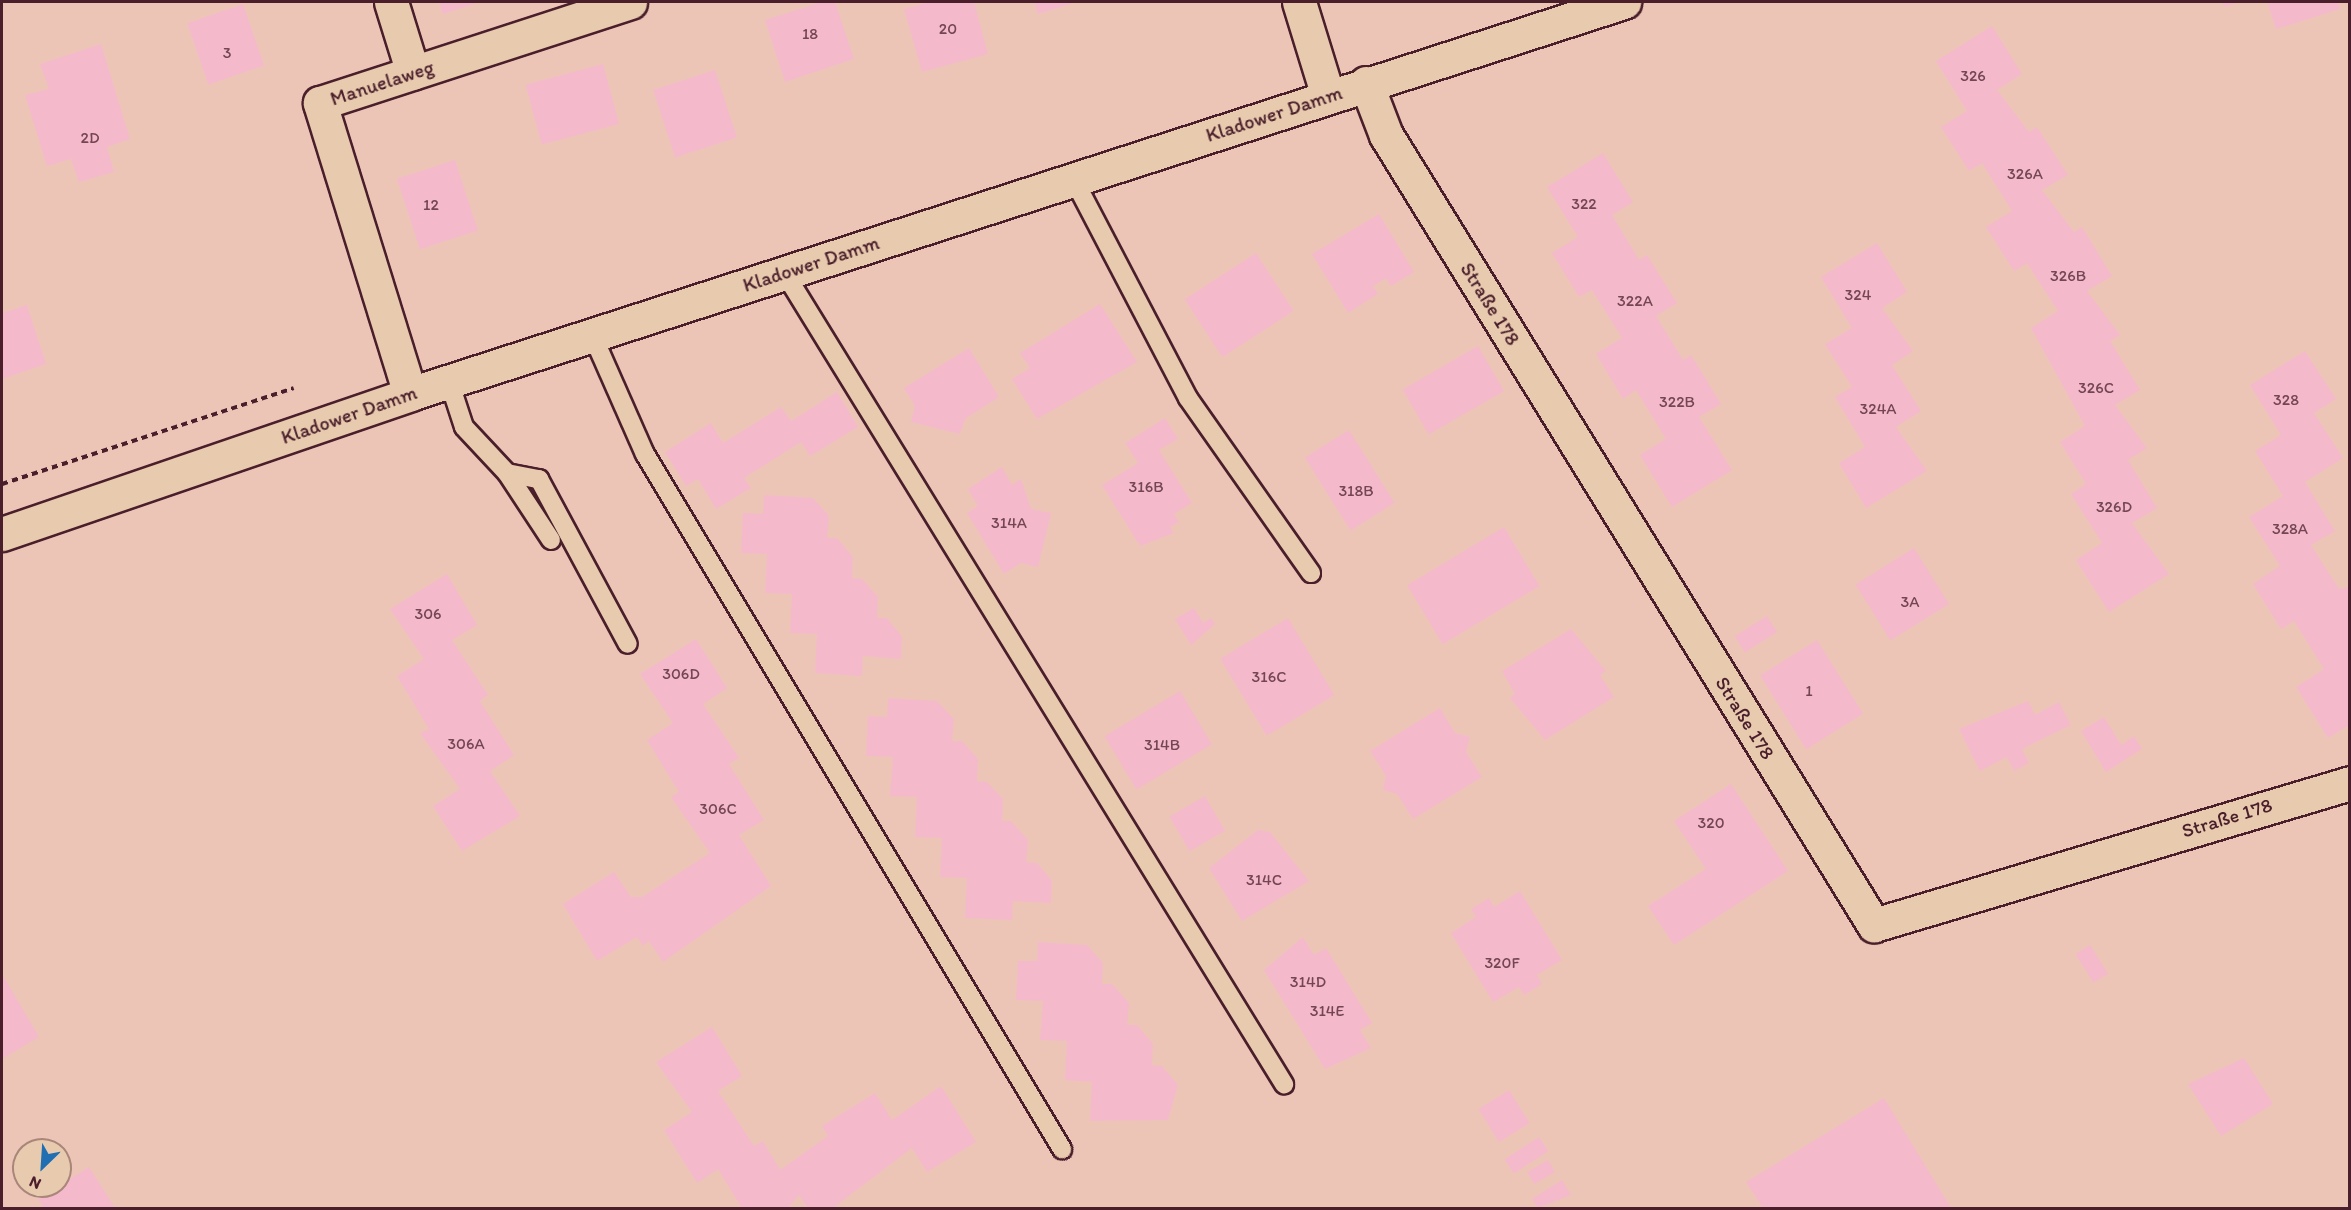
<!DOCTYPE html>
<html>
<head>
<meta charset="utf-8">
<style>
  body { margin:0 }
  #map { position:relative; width:2351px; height:1210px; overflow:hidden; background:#ecc5b7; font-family:Itim,sans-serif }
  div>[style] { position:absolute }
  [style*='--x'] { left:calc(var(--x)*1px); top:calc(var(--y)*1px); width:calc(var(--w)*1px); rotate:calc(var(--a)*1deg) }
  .building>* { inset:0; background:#f4bacb; transform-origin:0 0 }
  .path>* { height:4px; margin-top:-2px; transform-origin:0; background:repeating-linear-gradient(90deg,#4a1f2b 0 6px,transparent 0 10.5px) }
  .roads { filter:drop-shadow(2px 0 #4a1f2b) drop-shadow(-2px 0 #4a1f2b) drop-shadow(0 2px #4a1f2b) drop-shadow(0 -2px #4a1f2b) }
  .service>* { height:18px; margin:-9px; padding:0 9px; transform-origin:9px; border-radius:9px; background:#e8caae }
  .minor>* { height:33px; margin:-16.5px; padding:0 16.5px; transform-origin:16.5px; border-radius:16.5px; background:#e8caae }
  .secondary>* { height:33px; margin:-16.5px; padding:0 16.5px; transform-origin:16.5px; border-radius:16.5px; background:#e8caae }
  span { translate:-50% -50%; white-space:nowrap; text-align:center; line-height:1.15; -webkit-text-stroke:4.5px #e8caae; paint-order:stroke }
  .number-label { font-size:16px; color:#744653 }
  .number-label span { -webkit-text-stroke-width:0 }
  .street-label { font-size:20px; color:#4a1f2b }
  .frame { position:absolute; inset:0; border:3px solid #4a1f2b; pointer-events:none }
  .north { position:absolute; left:12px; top:1138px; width:60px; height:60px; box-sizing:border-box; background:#e8caae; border:2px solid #a9867a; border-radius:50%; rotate:205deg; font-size:16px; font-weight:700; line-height:24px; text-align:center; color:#4a1f2b }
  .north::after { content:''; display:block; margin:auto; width:21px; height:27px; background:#1f6fb2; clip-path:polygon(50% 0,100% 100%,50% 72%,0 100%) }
</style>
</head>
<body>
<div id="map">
  <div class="building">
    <div style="clip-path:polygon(439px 2px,480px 2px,443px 14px)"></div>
    <div style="clip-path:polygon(822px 2px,835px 2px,854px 59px,785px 82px,765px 20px)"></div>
    <div style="clip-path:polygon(930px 2px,974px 2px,988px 54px,922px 72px,904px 9px)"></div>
    <div style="clip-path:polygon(1034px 2px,1077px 2px,1038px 14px)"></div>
    <div style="clip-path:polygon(2222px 2px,2241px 2px,2224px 7px)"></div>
    <div style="clip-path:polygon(2267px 2px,2338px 2px,2340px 9px,2276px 29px)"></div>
    <div style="left:243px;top:4px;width:65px;height:59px;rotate:71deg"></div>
    <div style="clip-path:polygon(1992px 26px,2022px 74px,1997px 90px,2029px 132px,2037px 127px,2068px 175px,2042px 190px,2074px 232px,2082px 227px,2112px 276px,2087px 291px,2120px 335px,2110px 341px,2140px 390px,2115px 405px,2147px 448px,2128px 460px,2157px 508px,2132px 523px,2169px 574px,2109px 612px,2076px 560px,2102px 543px,2071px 494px,2086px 484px,2060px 442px,2085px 426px,2031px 328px,2058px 311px,2027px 263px,2014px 271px,1986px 227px,2012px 211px,1982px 163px,1969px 171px,1941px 127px,1967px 111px,1936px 61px)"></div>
    <div style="clip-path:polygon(101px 44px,130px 139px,107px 147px,114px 172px,79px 182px,71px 159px,47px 166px,25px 95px,49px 89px,40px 64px)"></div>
    <div style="left:603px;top:64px;width:62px;height:80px;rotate:75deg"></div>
    <div style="left:715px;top:70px;width:71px;height:65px;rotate:72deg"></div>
    <div style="clip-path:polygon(1603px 153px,1633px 202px,1612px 215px,1639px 260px,1647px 255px,1677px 303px,1656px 316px,1683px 360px,1691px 355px,1721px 404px,1699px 417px,1732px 470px,1672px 507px,1640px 455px,1666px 439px,1636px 390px,1623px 399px,1596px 354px,1622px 338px,1592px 290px,1579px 297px,1552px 253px,1578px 237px,1547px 187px)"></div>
    <div style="left:455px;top:160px;width:74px;height:61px;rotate:72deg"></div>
    <div style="clip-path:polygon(1379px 214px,1414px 272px,1391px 286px,1386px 278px,1373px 286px,1378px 294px,1348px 313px,1312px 254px)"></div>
    <div style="clip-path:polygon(1877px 243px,1907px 292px,1882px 308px,1913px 351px,1892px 365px,1921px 411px,1896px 427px,1927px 471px,1866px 508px,1839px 463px,1865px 447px,1835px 397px,1852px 387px,1825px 344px,1852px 328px,1821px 277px)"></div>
    <div style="left:1256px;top:253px;width:69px;height:85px;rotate:57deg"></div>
    <div style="clip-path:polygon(1100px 304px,1137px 362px,1037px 419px,1012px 379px,1030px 368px,1020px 353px)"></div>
    <div style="clip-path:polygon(27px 305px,46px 364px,2px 379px,2px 313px)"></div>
    <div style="left:1478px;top:346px;width:52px;height:87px;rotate:60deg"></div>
    <div style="clip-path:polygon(969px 348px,999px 397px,965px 419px,960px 434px,911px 422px,915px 406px,904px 388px)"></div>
    <div style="clip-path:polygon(2305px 351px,2336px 399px,2314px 413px,2343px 458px,2305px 482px,2335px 531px,2311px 545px,2339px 589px,2349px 587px,2349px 725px,2328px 738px,2296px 687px,2324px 669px,2294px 621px,2281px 629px,2253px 584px,2280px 566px,2249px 517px,2283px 496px,2255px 451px,2281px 435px,2250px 385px)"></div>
    <div style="clip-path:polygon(837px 392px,858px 427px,810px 456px,801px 442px,744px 478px,751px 488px,716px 509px,698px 479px,686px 486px,665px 452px,711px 423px,723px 443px,781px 407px,791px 421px)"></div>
    <div style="clip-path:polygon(1165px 418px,1178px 439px,1159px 450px,1192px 503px,1174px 514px,1179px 522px,1170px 527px,1174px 533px,1140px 546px,1102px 485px,1138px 463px,1125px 443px)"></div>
    <div style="left:1349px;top:430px;width:86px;height:52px;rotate:58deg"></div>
    <div style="clip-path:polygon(1002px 467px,1012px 485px,1021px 479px,1031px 509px,1051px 513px,1038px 567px,1021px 563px,1004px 574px,967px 513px,978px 506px,968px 489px)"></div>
    <div style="clip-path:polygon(764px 495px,813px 498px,829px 516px,827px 538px,837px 538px,853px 557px,852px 578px,862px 579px,878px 597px,877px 618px,887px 618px,902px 637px,901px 659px,863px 656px,862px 676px,815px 673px,817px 634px,790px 633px,792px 594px,765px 593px,767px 554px,741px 553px,743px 513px,763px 514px)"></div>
    <div style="left:1504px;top:527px;width:69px;height:113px;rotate:59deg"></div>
    <div style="left:1914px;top:548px;width:66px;height:69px;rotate:58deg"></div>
    <div style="clip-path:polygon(447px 574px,477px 625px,452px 640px,488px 695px,480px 701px,514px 755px,490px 771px,520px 816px,462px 851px,433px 806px,460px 789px,420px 733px,429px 729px,397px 676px,424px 659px,390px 609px)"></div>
    <div style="clip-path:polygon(1194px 608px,1203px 623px,1211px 618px,1215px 624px,1191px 645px,1175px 619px)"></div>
    <div style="left:1767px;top:616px;width:19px;height:38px;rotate:58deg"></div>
    <div style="left:1288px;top:618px;width:90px;height:79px;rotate:59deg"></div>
    <div style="clip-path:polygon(1571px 629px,1606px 671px,1600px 675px,1614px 697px,1545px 740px,1510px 698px,1515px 694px,1502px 671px)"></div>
    <div style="clip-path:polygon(696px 639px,727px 688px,703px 704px,739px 758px,729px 764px,764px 820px,739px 835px,771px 886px,663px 962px,649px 941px,643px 946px,637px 937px,597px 961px,563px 904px,614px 872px,631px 897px,642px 897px,710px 853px,671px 797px,679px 792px,647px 740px,673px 723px,640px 674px)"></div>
    <div style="left:1817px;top:640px;width:87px;height:67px;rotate:58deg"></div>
    <div style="left:1180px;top:691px;width:62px;height:88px;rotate:59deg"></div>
    <div style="clip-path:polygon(888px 698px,937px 701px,954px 719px,952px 741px,962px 741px,978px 759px,977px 781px,987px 782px,1003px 799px,1002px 821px,1011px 821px,1028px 840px,1026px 862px,1037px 863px,1052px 881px,1051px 903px,1013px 901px,1012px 920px,965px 918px,967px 878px,940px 877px,942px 838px,915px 837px,917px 797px,890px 796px,893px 757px,866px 756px,868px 716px,887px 717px)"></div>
    <div style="clip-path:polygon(2028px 701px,2035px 715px,2059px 702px,2071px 725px,2022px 749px,2029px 763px,2014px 771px,2007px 757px,1980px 771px,1959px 729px)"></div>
    <div style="clip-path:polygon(1440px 708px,1455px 733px,1470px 737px,1466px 752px,1482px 777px,1413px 819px,1397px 794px,1383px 790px,1386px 776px,1370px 751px)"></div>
    <div style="clip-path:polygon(2104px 717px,2121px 745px,2134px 736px,2142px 749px,2106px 772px,2081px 731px)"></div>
    <div style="clip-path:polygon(1731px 784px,1788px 871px,1674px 945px,1648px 906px,1706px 869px,1674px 821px)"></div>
    <div style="left:1205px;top:796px;width:40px;height:41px;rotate:60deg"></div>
    <div style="clip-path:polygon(1258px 830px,1270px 832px,1309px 881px,1242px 921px,1209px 868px)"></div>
    <div style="clip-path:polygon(1520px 891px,1562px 960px,1537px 975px,1542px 984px,1524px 995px,1519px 987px,1493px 1002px,1451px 933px,1476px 917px,1471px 909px,1489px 898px,1494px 907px)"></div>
    <div style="clip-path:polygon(1303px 937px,1314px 955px,1326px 948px,1372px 1023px,1360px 1030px,1371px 1048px,1325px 1069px,1264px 970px)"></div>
    <div style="clip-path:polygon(1038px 942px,1087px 945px,1103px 963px,1102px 984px,1112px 984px,1129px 1003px,1127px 1025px,1137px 1025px,1153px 1044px,1152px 1065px,1162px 1066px,1178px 1085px,1168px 1120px,1090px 1121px,1092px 1082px,1065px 1080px,1067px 1041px,1040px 1040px,1043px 1001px,1016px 1000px,1018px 961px,1037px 961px)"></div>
    <div style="left:2090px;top:945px;width:34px;height:17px;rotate:58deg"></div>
    <div style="clip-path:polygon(2px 974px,39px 1037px,2px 1059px)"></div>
    <div style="clip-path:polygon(712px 1027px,742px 1076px,718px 1091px,754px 1146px,763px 1141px,780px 1170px,828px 1136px,822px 1126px,875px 1093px,892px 1120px,941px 1086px,976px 1142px,927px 1172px,912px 1148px,833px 1208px,808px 1208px,799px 1195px,788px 1208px,742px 1208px,718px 1169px,697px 1183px,664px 1130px,692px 1112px,656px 1062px)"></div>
    <div style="clip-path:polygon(2244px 1058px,2273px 1104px,2221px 1136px,2188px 1084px)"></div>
    <div style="left:1509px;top:1090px;width:39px;height:36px;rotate:58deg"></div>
    <div style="clip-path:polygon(1884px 1098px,1951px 1208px,1763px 1208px,1746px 1182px)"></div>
    <div style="left:1539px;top:1137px;width:17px;height:41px;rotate:57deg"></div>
    <div style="left:1548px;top:1160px;width:14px;height:24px;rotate:60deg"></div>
    <div style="clip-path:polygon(89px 1167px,115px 1208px,44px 1208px,38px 1199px)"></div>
    <div style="clip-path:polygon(1562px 1180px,1571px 1195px,1538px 1208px,1532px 1199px)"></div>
  </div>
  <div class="path">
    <div style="--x:2;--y:484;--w:307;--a:-18.2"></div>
  </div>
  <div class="roads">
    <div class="service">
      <div style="--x:1073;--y:178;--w:248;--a:62.4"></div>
      <div style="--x:1188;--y:398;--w:214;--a:54.9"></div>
      <div style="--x:784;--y:272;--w:954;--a:58.38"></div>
      <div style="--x:592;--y:334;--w:131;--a:66.2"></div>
      <div style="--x:645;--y:454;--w:811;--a:59.04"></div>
      <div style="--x:449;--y:381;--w:48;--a:71.9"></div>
      <div style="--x:464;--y:427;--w:63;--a:46.9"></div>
      <div style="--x:507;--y:473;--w:33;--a:11"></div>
      <div style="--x:539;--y:479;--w:187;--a:61.7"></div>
      <div style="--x:507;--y:473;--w:80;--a:56.7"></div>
    </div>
    <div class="minor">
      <div style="--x:391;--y:2;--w:74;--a:72.8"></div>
      <div style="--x:1299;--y:2;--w:98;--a:72.9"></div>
      <div style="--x:1366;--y:83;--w:56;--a:69"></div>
      <div style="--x:1386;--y:135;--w:929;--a:58.3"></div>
      <div style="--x:1874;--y:925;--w:497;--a:-16.6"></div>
      <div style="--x:410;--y:394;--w:305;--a:-107.2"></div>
      <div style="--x:320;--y:103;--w:326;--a:-18"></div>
    </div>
    <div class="secondary">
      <div style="--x:2;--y:534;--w:431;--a:-18.9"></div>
      <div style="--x:410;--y:394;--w:1276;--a:-17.9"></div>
    </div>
  </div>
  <div class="number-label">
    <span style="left:948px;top:29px">20</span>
    <span style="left:810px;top:34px">18</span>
    <span style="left:227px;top:53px">3</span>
    <span style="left:1973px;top:76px">326</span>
    <span style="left:90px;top:138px">2D</span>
    <span style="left:2025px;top:174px">326A</span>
    <span style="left:1584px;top:204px">322</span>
    <span style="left:431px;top:205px">12</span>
    <span style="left:2068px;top:276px">326B</span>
    <span style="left:1858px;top:295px">324</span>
    <span style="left:1635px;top:301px">322A</span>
    <span style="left:2096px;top:388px">326C</span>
    <span style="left:2286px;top:400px">328</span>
    <span style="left:1677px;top:402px">322B</span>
    <span style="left:1878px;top:409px">324A</span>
    <span style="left:1146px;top:487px">316B</span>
    <span style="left:1356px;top:491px">318B</span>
    <span style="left:2114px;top:507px">326D</span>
    <span style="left:1009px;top:523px">314A</span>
    <span style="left:2290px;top:529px">328A</span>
    <span style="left:1910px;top:602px">3A</span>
    <span style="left:428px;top:614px">306</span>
    <span style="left:681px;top:674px">306D</span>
    <span style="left:1269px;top:677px">316C</span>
    <span style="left:1809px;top:691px">1</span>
    <span style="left:466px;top:744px">306A</span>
    <span style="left:1162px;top:745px">314B</span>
    <span style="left:718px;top:809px">306C</span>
    <span style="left:1711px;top:823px">320</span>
    <span style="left:1264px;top:880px">314C</span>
    <span style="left:1502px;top:963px">320F</span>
    <span style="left:1308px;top:982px">314D</span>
    <span style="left:1327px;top:1011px">314E</span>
  </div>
  <div class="street-label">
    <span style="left:382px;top:83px;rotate:-18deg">Manuelaweg</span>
    <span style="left:1274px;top:114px;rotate:-18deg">Kladower Damm</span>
    <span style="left:811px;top:264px;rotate:-18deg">Kladower Damm</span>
    <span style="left:1490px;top:304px;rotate:58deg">Straße 178</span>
    <span style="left:349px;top:415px;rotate:-19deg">Kladower Damm</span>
    <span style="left:1745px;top:718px;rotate:58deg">Straße 178</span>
    <span style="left:2227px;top:818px;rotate:-17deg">Straße 178</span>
  </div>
  <div class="frame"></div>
  <div class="north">N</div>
</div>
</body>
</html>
